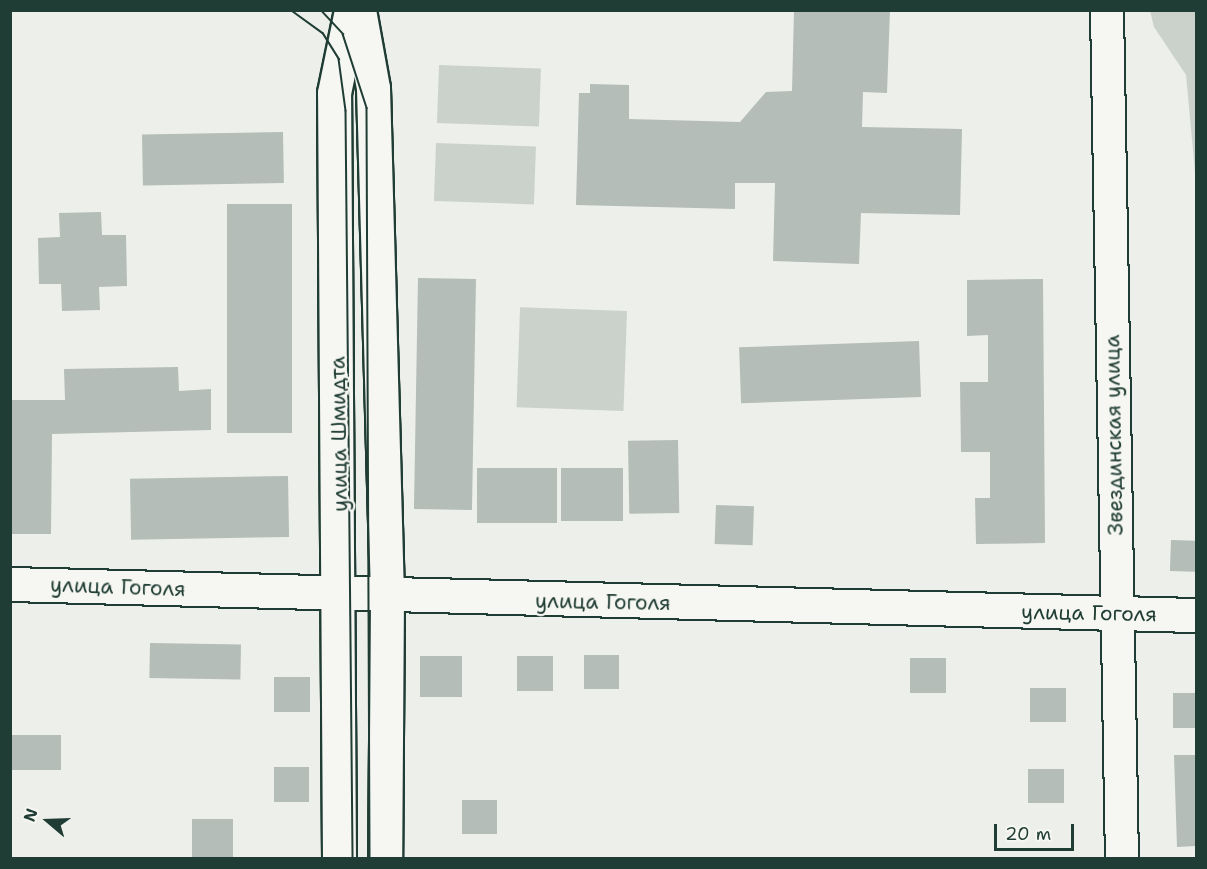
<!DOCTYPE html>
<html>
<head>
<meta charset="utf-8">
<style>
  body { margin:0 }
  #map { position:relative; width:1207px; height:869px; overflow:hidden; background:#edefea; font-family:"Shantell Sans",sans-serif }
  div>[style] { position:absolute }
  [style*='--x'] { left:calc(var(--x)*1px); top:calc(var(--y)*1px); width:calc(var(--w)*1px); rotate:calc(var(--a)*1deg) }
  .green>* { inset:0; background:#cbd2cc; transform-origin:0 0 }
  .building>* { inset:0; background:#b4bdb8; transform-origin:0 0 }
  .roads { filter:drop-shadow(2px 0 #1f3d34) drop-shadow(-2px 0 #1f3d34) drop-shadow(0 2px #1f3d34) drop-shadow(0 -2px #1f3d34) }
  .minor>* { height:32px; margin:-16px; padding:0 16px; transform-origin:16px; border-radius:16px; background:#f6f6f2 }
  .tertiary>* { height:33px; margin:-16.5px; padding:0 16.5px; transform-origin:16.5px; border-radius:16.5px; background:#f6f6f2 }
  .secondary>* { height:33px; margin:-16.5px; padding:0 16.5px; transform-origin:16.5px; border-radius:16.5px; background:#f6f6f2 }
  .tram>* { height:1.5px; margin:-0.75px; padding:0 0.75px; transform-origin:0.75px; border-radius:0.75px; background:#1f3d34 }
  span { translate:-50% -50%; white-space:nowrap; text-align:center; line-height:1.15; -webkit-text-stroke:4.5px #f6f6f2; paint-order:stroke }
  .street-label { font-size:21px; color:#1f3d34 }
  .frame { position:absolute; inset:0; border:12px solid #1f3d34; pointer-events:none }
  .north { position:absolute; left:18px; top:791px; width:60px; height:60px; -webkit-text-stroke:4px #f6f6f2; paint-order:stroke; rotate:289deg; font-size:16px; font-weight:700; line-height:24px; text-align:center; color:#1f3d34 }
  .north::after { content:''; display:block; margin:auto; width:21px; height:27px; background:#1f3d34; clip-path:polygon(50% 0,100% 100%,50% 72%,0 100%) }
  .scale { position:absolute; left:994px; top:824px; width:80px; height:27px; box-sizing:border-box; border:3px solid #1f3d34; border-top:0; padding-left:8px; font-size:18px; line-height:21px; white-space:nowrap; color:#1f3d34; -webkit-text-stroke:4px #f6f6f2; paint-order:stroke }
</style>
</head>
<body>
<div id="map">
  <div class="green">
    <div style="clip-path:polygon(1150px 11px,1196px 11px,1196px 183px,1186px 75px,1154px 27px)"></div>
    <div style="left:439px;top:65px;width:102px;height:58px;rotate:2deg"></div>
    <div style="left:436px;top:143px;width:100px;height:58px;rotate:2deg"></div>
    <div style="left:627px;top:311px;width:100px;height:107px;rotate:92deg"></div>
  </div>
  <div class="building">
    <div style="clip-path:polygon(794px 10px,890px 10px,887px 93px,863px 92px,862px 127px,962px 129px,960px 215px,861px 213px,859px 264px,773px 261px,775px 183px,735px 183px,735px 209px,576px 205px,579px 93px,590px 93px,590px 84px,629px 85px,629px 119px,740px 122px,766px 92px,792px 91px)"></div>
    <div style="left:283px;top:132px;width:51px;height:141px;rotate:89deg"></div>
    <div style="left:227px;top:204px;width:65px;height:229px"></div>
    <div style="clip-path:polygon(101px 212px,102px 235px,126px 235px,127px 286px,99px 287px,100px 310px,62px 311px,61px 284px,39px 284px,38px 238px,60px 237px,59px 213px)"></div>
    <div style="left:418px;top:278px;width:58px;height:231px;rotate:1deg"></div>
    <div style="clip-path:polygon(1043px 279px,1045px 543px,976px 544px,975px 498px,990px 498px,990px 452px,961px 452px,960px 382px,988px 382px,988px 335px,967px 336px,967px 280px)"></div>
    <div style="left:919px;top:341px;width:56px;height:180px;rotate:88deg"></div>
    <div style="clip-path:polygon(178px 367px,179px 391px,211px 389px,211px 430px,52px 434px,51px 534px,10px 534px,10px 400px,65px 400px,64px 369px)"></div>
    <div style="left:678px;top:440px;width:73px;height:50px;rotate:89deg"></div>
    <div style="left:557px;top:468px;width:55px;height:80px;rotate:90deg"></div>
    <div style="left:623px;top:468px;width:53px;height:62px;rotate:90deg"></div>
    <div style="left:288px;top:476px;width:61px;height:158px;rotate:89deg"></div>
    <div style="left:716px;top:505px;width:38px;height:39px;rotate:2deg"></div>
    <div style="left:1171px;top:540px;width:25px;height:31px;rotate:2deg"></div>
    <div style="left:150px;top:643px;width:91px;height:35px;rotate:1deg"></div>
    <div style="left:584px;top:655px;width:35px;height:34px"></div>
    <div style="left:420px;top:656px;width:42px;height:41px"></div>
    <div style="left:553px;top:656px;width:35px;height:36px;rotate:90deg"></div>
    <div style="left:910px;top:658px;width:36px;height:35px"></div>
    <div style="left:274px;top:677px;width:36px;height:35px"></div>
    <div style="left:1030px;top:688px;width:36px;height:34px"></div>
    <div style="left:1173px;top:693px;width:23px;height:35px"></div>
    <div style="left:10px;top:735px;width:51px;height:35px"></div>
    <div style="clip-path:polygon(1174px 755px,1196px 755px,1196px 846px,1177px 847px)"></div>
    <div style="left:274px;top:767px;width:35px;height:35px"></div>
    <div style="left:1028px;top:769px;width:36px;height:34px"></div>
    <div style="left:462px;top:800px;width:35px;height:34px"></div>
    <div style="left:192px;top:819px;width:41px;height:39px"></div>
  </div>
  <div class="roads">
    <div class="minor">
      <div style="--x:1107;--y:10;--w:848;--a:88.99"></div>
    </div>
    <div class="tertiary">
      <div style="--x:359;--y:10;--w:79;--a:79.8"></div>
      <div style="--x:373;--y:88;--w:509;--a:88.42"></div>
      <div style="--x:387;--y:597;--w:261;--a:90.4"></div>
      <div style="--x:339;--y:858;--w:765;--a:-90.37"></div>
      <div style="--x:334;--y:93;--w:85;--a:-78.4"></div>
    </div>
    <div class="secondary">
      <div style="--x:10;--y:584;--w:1186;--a:1.5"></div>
    </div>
  </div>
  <div class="tram">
    <div style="--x:291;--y:10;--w:39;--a:36"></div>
    <div style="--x:323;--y:33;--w:31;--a:58"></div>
    <div style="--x:339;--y:59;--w:52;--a:82.3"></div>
    <div style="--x:346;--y:111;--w:747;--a:89.46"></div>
    <div style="--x:321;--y:10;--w:33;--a:47"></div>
    <div style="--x:343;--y:34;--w:78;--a:72"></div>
    <div style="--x:367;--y:108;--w:750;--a:89.77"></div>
  </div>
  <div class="street-label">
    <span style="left:339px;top:434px;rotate:-91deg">улица Шмидта</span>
    <span style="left:1114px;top:435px;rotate:-91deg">Звездинская улица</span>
    <span style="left:118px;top:587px;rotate:2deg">улица Гоголя</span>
    <span style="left:603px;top:602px;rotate:1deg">улица Гоголя</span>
    <span style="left:1089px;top:613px;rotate:1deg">улица Гоголя</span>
  </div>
  <div class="frame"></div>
  <div class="north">N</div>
  <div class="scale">20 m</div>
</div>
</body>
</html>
